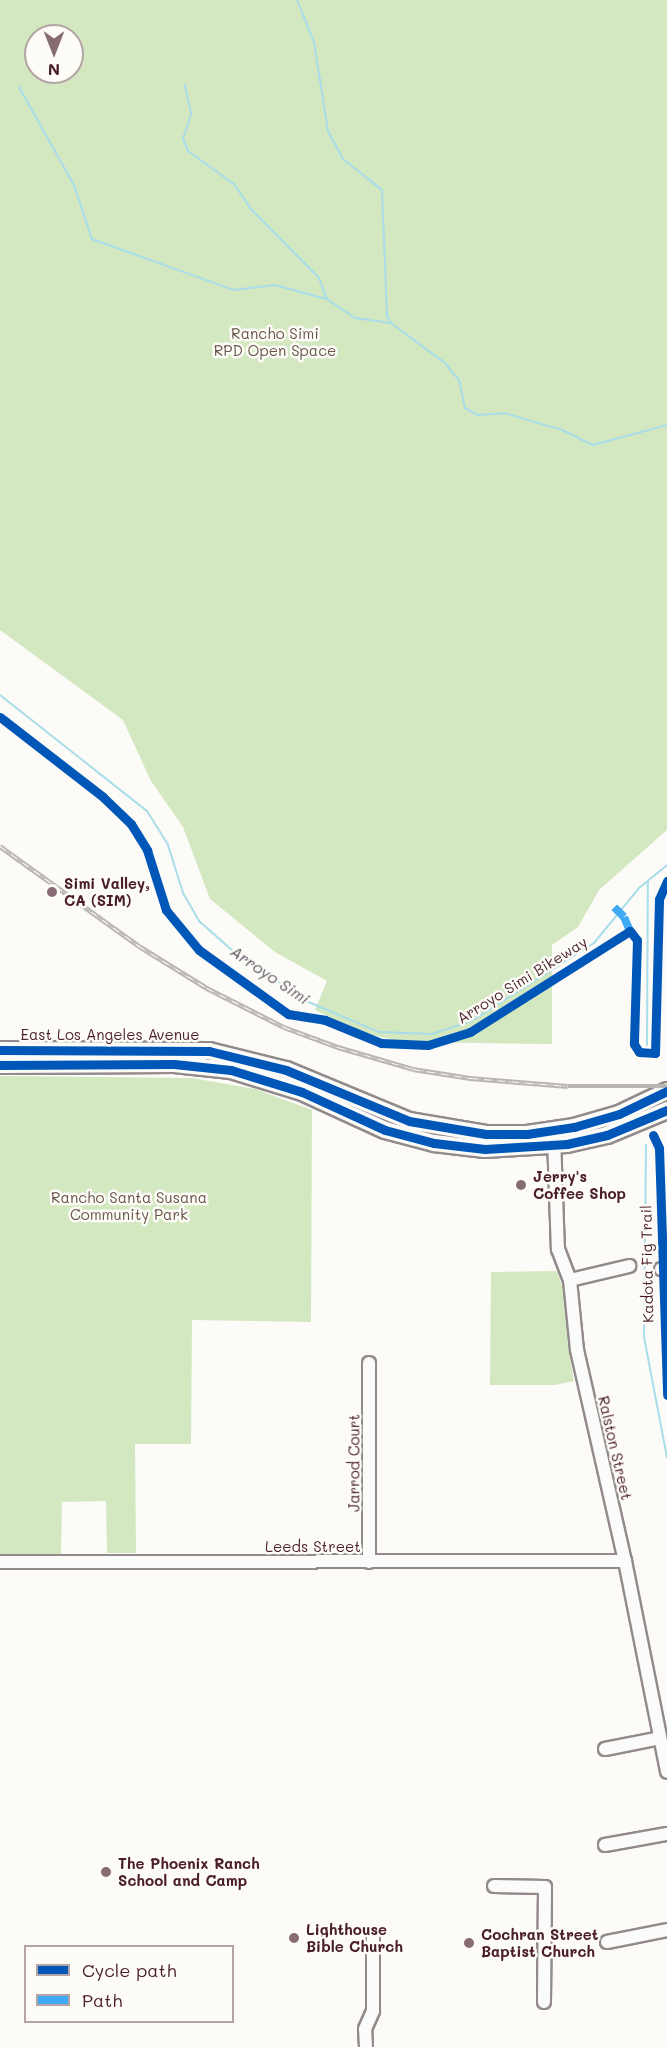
<!DOCTYPE html>
<html>
<head>
<meta charset="utf-8">
<style>
  body { margin:0 }
  #map { position:relative; width:667px; height:2047px; overflow:hidden; background:#fcfbf8; font-family:Mali,sans-serif }
  div>[style] { position:absolute }
  [style*='--x'] { left:calc(var(--x)*1px); top:calc(var(--y)*1px); width:calc(var(--w)*1px); rotate:calc(var(--a)*1deg) }
  .green>* { inset:0; background:#d3e7c0 }
  .stream>* { height:2px; margin:-1px; padding:0 1px; transform-origin:1px; border-radius:1px; background:#a8dde9 }
  .roads { filter:drop-shadow(2px 0 #928a8b) drop-shadow(-2px 0 #928a8b) drop-shadow(0 2px #928a8b) drop-shadow(0 -2px #928a8b) }
  .minor>* { height:12px; margin:-6px; padding:0 6px; transform-origin:6px; border-radius:6px; background:#fbfbf9 }
  .major>* { height:16px; margin:-8px; padding:0 8px; transform-origin:8px; border-radius:8px; background:#fbfbf9 }
  .rail>* { height:4.5px; margin-top:-2.25px; transform-origin:0; background:repeating-linear-gradient(90deg,#fdfcf7 0 7px,#bbb6b6 0 14px); box-sizing:border-box; border-block:2px solid #bbb6b6 }
  .quiet>* { height:8px; margin-top:-4px; transform-origin:0; background:repeating-linear-gradient(90deg,#3fa9f5 0 15px,transparent 0 23px) }
  .cycleway>* { height:9px; margin:-4.5px; padding:0 4.5px; transform-origin:4.5px; border-radius:4.5px; background:#0057b8 }
  .dots>* { width:16px; height:16px; translate:-50% -50%; box-sizing:border-box; border:3px solid #fdfcf7; border-radius:50% }
  span { translate:-50% -50%; white-space:nowrap; text-align:center; line-height:1.15; -webkit-text-stroke:5px #fdfcf7; paint-order:stroke }
  .park-label { font-size:15px; color:#69564a }
  .poi-label { font-size:15px; color:#4a1f2b; font-weight:700 }
  .left { translate:0 -50%; text-align:left }
  .street-label { font-size:15px; color:#4a1f2b }
  .water-label { font-size:16px; color:#5b5462; font-style:italic }
  .legend { position:absolute; left:24px; top:1945px; width:210px; height:78px; box-sizing:border-box; background:#fdfcf7; border:2px solid #b5a4a5; margin:0; padding:8px 10px; list-style:none; font-size:18px; color:#4a1f2b }
  .legend li { display:flex; align-items:center; gap:12px; height:30px }
  .legend b { width:30px; border:2px solid #b5a4a5 }
  .north { position:absolute; left:24px; top:24px; width:60px; height:60px; box-sizing:border-box; background:#fdfcf7; border:2px solid #b5a4a5; border-radius:50%; rotate:180deg; font-size:16px; font-weight:700; line-height:24px; text-align:center; color:#4a1f2b }
  .north::after { content:''; display:block; margin:auto; width:21px; height:27px; background:#886c73; clip-path:polygon(50% 0,100% 100%,50% 72%,0 100%) }
</style>
</head>
<body>
<div id="map">
  <div class="green">
    <div style="clip-path:polygon(evenodd,0 0,667px 0,667px 830px,599px 890px,578px 927px,552px 945px,552px 1044px,403px 1042px,360px 1032px,315px 1010px,327px 981px,275px 952px,210px 899px,183px 827px,151px 781px,123px 720px,0 630px,0 0,36px 36px,72px 36px,72px 72px,36px 72px,36px 36px)"></div>
    <div style="clip-path:polygon(0 1076px,192px 1078px,255px 1089px,312px 1110px,311px 1322px,192px 1320px,191px 1444px,135px 1444px,136px 1553px,107px 1553px,106px 1501px,62px 1502px,61px 1554px,0 1554px)"></div>
    <div style="clip-path:polygon(557px 1271px,566px 1298px,568px 1347px,574px 1381px,555px 1385px,490px 1385px,491px 1272px)"></div>
  </div>
  <div class="stream">
    <div style="--x:297;--y:0;--w:45;--a:68"></div>
    <div style="--x:314;--y:42;--w:90;--a:81.1"></div>
    <div style="--x:328;--y:131;--w:32;--a:62"></div>
    <div style="--x:343;--y:159;--w:50;--a:38.5"></div>
    <div style="--x:382;--y:190;--w:126;--a:87.7"></div>
    <div style="--x:387;--y:316;--w:8;--a:60"></div>
    <div style="--x:185;--y:85;--w:30;--a:78"></div>
    <div style="--x:191;--y:114;--w:26;--a:108"></div>
    <div style="--x:183;--y:139;--w:13;--a:67"></div>
    <div style="--x:188;--y:151;--w:57;--a:35.7"></div>
    <div style="--x:234;--y:184;--w:30;--a:56"></div>
    <div style="--x:251;--y:209;--w:97;--a:45.4"></div>
    <div style="--x:319;--y:278;--w:22;--a:69"></div>
    <div style="--x:327;--y:299;--w:34;--a:34"></div>
    <div style="--x:355;--y:318;--w:36;--a:8"></div>
    <div style="--x:391;--y:323;--w:67;--a:36.5"></div>
    <div style="--x:445;--y:363;--w:22;--a:51"></div>
    <div style="--x:459;--y:380;--w:29;--a:78"></div>
    <div style="--x:465;--y:408;--w:15;--a:28"></div>
    <div style="--x:478;--y:415;--w:26;--a:-4"></div>
    <div style="--x:504;--y:413;--w:60;--a:16.3"></div>
    <div style="--x:562;--y:430;--w:34;--a:26"></div>
    <div style="--x:593;--y:445;--w:77;--a:-15.1"></div>
    <div style="--x:19;--y:87;--w:112;--a:60.7"></div>
    <div style="--x:74;--y:185;--w:57;--a:71.6"></div>
    <div style="--x:92;--y:239;--w:151;--a:19.8"></div>
    <div style="--x:234;--y:290;--w:41;--a:-7"></div>
    <div style="--x:275;--y:285;--w:53;--a:15.4"></div>
    <div style="--x:0;--y:695;--w:187;--a:38.3"></div>
    <div style="--x:147;--y:811;--w:40;--a:58"></div>
    <div style="--x:168;--y:845;--w:50;--a:72.6"></div>
    <div style="--x:183;--y:893;--w:32;--a:60"></div>
    <div style="--x:199;--y:921;--w:45;--a:41.4"></div>
    <div style="--x:233;--y:951;--w:88;--a:34.4"></div>
    <div style="--x:306;--y:1001;--w:79;--a:23"></div>
    <div style="--x:379;--y:1032;--w:53;--a:2.2"></div>
    <div style="--x:432;--y:1034;--w:40;--a:-18"></div>
    <div style="--x:470;--y:1022;--w:147;--a:-32.5"></div>
    <div style="--x:594;--y:943;--w:71;--a:-50.7"></div>
    <div style="--x:639;--y:888;--w:36;--a:-39"></div>
    <div style="--x:647;--y:1045;--w:164;--a:-89.7"></div>
    <div style="--x:646;--y:1145;--w:192;--a:90.6"></div>
    <div style="--x:644;--y:1337;--w:123;--a:79.2"></div>
  </div>
  <div class="roads">
    <div class="minor">
      <div style="--x:554;--y:1137;--w:112;--a:88"></div>
      <div style="--x:558;--y:1249;--w:33;--a:69"></div>
      <div style="--x:570;--y:1280;--w:70;--a:84.3"></div>
      <div style="--x:577;--y:1350;--w:216;--a:77.2"></div>
      <div style="--x:625;--y:1561;--w:215;--a:78.7"></div>
      <div style="--x:661;--y:1269;--w:6;--a:0"></div>
      <div style="--x:570;--y:1280;--w:61;--a:-13.3"></div>
      <div style="--x:369;--y:1363;--w:199;--a:90"></div>
      <div style="--x:0;--y:1562;--w:625;--a:-0.09"></div>
      <div style="--x:605;--y:1749;--w:56;--a:-11.3"></div>
      <div style="--x:605;--y:1845;--w:63;--a:-10.1"></div>
      <div style="--x:494;--y:1886;--w:51;--a:1.1"></div>
      <div style="--x:545;--y:1887;--w:115;--a:90.5"></div>
      <div style="--x:607;--y:1942;--w:61;--a:-11.3"></div>
      <div style="--x:366;--y:2047;--w:18;--a:-93"></div>
      <div style="--x:365;--y:2029;--w:20;--a:-66"></div>
      <div style="--x:373;--y:2011;--w:74;--a:-90"></div>
    </div>
    <div class="major">
      <div style="--x:0;--y:1050;--w:209;--a:0.3"></div>
      <div style="--x:209;--y:1051;--w:79;--a:13.9"></div>
      <div style="--x:286;--y:1070;--w:133;--a:22.5"></div>
      <div style="--x:409;--y:1121;--w:78;--a:9.6"></div>
      <div style="--x:486;--y:1134;--w:41;--a:0"></div>
      <div style="--x:527;--y:1134;--w:48;--a:-8.5"></div>
      <div style="--x:574;--y:1127;--w:47;--a:-16.1"></div>
      <div style="--x:619;--y:1114;--w:53;--a:-25.6"></div>
      <div style="--x:0;--y:1065;--w:174;--a:-0.3"></div>
      <div style="--x:174;--y:1064;--w:57;--a:6"></div>
      <div style="--x:231;--y:1070;--w:74;--a:17.2"></div>
      <div style="--x:302;--y:1092;--w:91;--a:24.6"></div>
      <div style="--x:385;--y:1130;--w:51;--a:14.9"></div>
      <div style="--x:434;--y:1143;--w:51;--a:6.7"></div>
      <div style="--x:485;--y:1149;--w:82;--a:-3.5"></div>
      <div style="--x:567;--y:1144;--w:41;--a:-12.7"></div>
      <div style="--x:607;--y:1135;--w:65;--a:-22.6"></div>
    </div>
  </div>
  <div class="rail">
    <div style="--x:0;--y:846;--w:171;--a:35.7"></div>
    <div style="--x:139;--y:946;--w:80;--a:31.7"></div>
    <div style="--x:207;--y:988;--w:86;--a:26.9"></div>
    <div style="--x:284;--y:1027;--w:58;--a:20.3"></div>
    <div style="--x:338;--y:1047;--w:78;--a:16.3"></div>
    <div style="--x:413;--y:1069;--w:58;--a:9"></div>
    <div style="--x:470;--y:1078;--w:98;--a:4.7"></div>
    <div style="--x:568;--y:1086;--w:99;--a:0"></div>
  </div>
  <div class="quiet">
    <div style="--x:614;--y:907;--w:14;--a:45"></div>
    <div style="--x:624;--y:917;--w:15;--a:67"></div>
  </div>
  <div class="cycleway">
    <div style="--x:0;--y:717;--w:130;--a:37.8"></div>
    <div style="--x:103;--y:797;--w:39;--a:44"></div>
    <div style="--x:131;--y:824;--w:31;--a:58"></div>
    <div style="--x:147;--y:850;--w:63;--a:72.4"></div>
    <div style="--x:166;--y:910;--w:52;--a:50.5"></div>
    <div style="--x:199;--y:950;--w:110;--a:35.7"></div>
    <div style="--x:288;--y:1014;--w:37;--a:9"></div>
    <div style="--x:325;--y:1020;--w:61;--a:22.3"></div>
    <div style="--x:381;--y:1043;--w:47;--a:2.4"></div>
    <div style="--x:428;--y:1045;--w:44;--a:-17.2"></div>
    <div style="--x:470;--y:1032;--w:189;--a:-32.3"></div>
    <div style="--x:630;--y:931;--w:11;--a:52"></div>
    <div style="--x:637;--y:940;--w:104;--a:91.7"></div>
    <div style="--x:634;--y:1044;--w:9;--a:58"></div>
    <div style="--x:639;--y:1052;--w:16;--a:4"></div>
    <div style="--x:655;--y:1053;--w:154;--a:-88.5"></div>
    <div style="--x:659;--y:899;--w:20;--a:-66"></div>
    <div style="--x:0;--y:1050;--w:209;--a:0.3"></div>
    <div style="--x:209;--y:1051;--w:79;--a:13.9"></div>
    <div style="--x:286;--y:1070;--w:133;--a:22.5"></div>
    <div style="--x:409;--y:1121;--w:78;--a:9.6"></div>
    <div style="--x:486;--y:1134;--w:41;--a:0"></div>
    <div style="--x:527;--y:1134;--w:48;--a:-8.5"></div>
    <div style="--x:574;--y:1127;--w:47;--a:-16.1"></div>
    <div style="--x:619;--y:1114;--w:53;--a:-25.6"></div>
    <div style="--x:0;--y:1065;--w:174;--a:-0.3"></div>
    <div style="--x:174;--y:1064;--w:57;--a:6"></div>
    <div style="--x:231;--y:1070;--w:74;--a:17.2"></div>
    <div style="--x:302;--y:1092;--w:91;--a:24.6"></div>
    <div style="--x:385;--y:1130;--w:51;--a:14.9"></div>
    <div style="--x:434;--y:1143;--w:51;--a:6.7"></div>
    <div style="--x:485;--y:1149;--w:82;--a:-3.5"></div>
    <div style="--x:567;--y:1144;--w:41;--a:-12.7"></div>
    <div style="--x:607;--y:1135;--w:65;--a:-22.6"></div>
    <div style="--x:653;--y:1135;--w:14;--a:65"></div>
    <div style="--x:659;--y:1148;--w:247;--a:88.1"></div>
  </div>
  <div class="dots">
    <div style="left:52px;top:892px;background:#886c73"></div>
    <div style="left:521px;top:1185px;background:#886c73"></div>
    <div style="left:106px;top:1872px;background:#886c73"></div>
    <div style="left:294px;top:1938px;background:#886c73"></div>
    <div style="left:469px;top:1943px;background:#886c73"></div>
  </div>
  <div class="park-label">
    <span style="left:275px;top:342px">Rancho Simi<br>RPD Open Space</span>
    <span style="left:129px;top:1206px">Rancho Santa Susana<br>Community Park</span>
  </div>
  <div class="poi-label">
    <span class="left" style="left:64px;top:892px">Simi Valley,<br>CA (SIM)</span>
    <span class="left" style="left:533px;top:1185px">Jerry's<br>Coffee Shop</span>
    <span class="left" style="left:118px;top:1872px">The Phoenix Ranch<br>School and Camp</span>
    <span class="left" style="left:306px;top:1938px">Lighthouse<br>Bible Church</span>
    <span class="left" style="left:481px;top:1943px">Cochran Street<br>Baptist Church</span>
  </div>
  <div class="street-label">
    <span style="left:522px;top:980px;rotate:-32deg">Arroyo Simi Bikeway</span>
    <span style="left:110px;top:1035px">East Los Angeles Avenue</span>
    <span style="left:647px;top:1264px;rotate:-91deg">Kadota Fig Trail</span>
    <span style="left:615px;top:1448px;rotate:77deg">Ralston Street</span>
    <span style="left:354px;top:1463px;rotate:-90deg">Jarrod Court</span>
    <span style="left:313px;top:1547px">Leeds Street</span>
  </div>
  <div class="water-label">
    <span style="left:270px;top:975px;rotate:34deg">Arroyo Simi</span>
  </div>
  <ul class="legend">
  <li><b style="height:8px;background:#0057b8"></b>Cycle path</li>
  <li><b style="height:8px;background:#3fa9f5"></b>Path</li>
  </ul>
  <div class="north">N</div>
</div>
</body>
</html>
